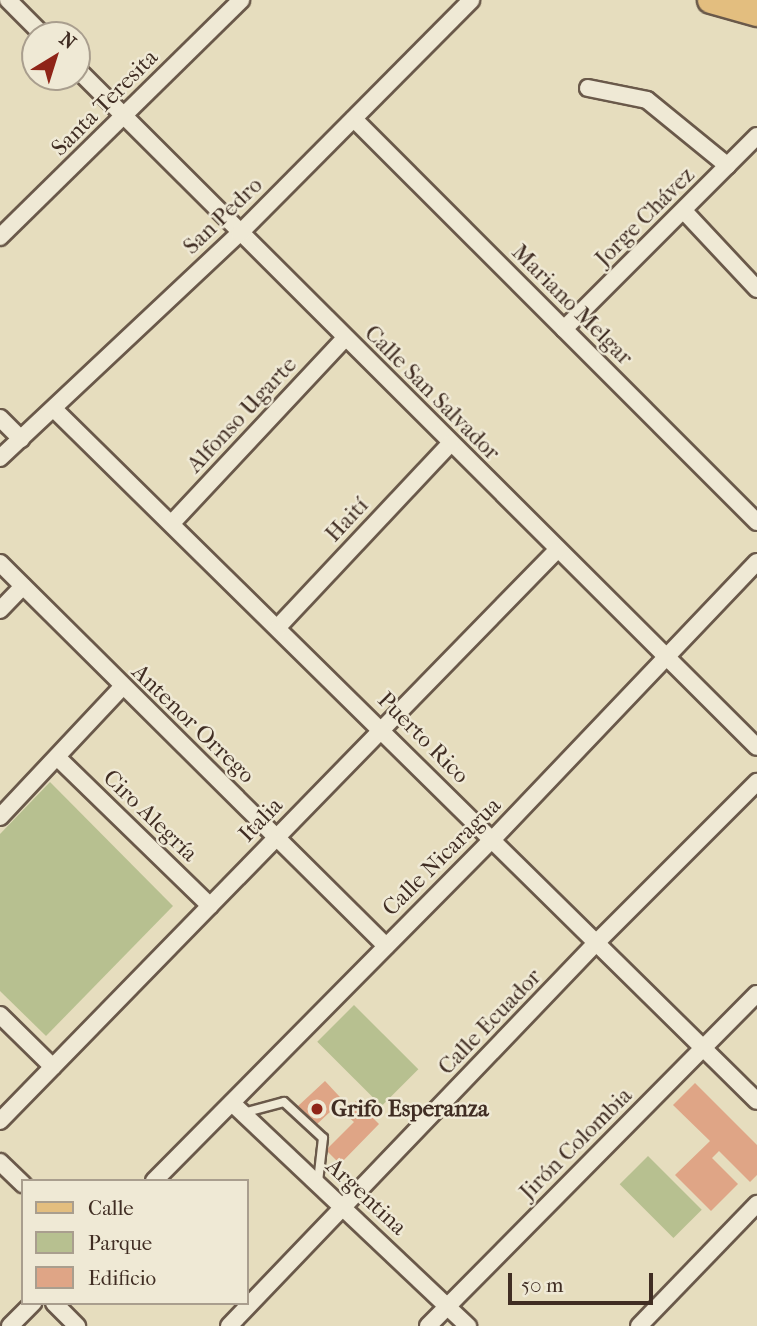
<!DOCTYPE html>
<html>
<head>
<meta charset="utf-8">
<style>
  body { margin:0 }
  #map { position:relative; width:757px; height:1326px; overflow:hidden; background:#e6ddbe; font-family:"IM FELL French Canon",serif }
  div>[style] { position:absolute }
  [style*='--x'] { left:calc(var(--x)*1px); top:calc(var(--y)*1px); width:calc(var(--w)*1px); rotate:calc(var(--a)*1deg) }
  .green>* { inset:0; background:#b7c090; transform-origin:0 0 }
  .building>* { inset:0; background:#dfa586; transform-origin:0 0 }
  .roads { filter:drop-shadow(2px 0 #6a594a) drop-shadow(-2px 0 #6a594a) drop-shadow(0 2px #6a594a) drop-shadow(0 -2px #6a594a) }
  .service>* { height:8px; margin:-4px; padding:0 4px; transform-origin:4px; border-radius:4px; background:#efe9d5 }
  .minor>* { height:16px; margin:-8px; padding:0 8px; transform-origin:8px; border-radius:8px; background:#efe9d5 }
  .primary>* { height:26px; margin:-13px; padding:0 13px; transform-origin:13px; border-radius:13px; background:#e3be7f }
  .dots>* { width:19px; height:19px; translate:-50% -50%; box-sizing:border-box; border:4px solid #efe9d5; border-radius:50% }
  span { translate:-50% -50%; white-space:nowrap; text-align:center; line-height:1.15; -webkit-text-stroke:5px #efe9d5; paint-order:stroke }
  .street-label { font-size:23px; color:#402d23 }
  .poi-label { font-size:23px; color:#402d23; font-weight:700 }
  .left { translate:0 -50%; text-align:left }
  .legend { position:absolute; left:21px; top:1179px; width:228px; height:126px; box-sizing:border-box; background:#efe9d5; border:2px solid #a99e8e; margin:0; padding:9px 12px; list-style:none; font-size:21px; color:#402d23 }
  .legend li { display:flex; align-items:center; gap:14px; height:35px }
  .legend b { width:35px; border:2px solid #a99e8e }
  .north { position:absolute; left:21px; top:21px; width:70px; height:70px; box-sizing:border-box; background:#efe9d5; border:2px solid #a99e8e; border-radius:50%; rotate:38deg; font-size:19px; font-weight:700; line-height:28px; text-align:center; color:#402d23 }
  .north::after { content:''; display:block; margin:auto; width:24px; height:32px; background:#8f2418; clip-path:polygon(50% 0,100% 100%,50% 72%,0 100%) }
  .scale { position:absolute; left:508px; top:1273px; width:145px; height:32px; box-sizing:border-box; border:4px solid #402d23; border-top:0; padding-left:9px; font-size:21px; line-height:24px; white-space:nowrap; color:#402d23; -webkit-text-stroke:5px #efe9d5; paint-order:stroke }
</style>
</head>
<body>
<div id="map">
  <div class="green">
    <div style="clip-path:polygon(50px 782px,173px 906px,46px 1036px,0 991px,0 834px)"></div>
    <div style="left:354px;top:1005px;width:91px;height:52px;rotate:45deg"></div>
    <div style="left:648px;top:1156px;width:76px;height:40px;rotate:45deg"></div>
  </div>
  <div class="building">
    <div style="left:325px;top:1081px;width:26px;height:46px;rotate:47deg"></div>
    <div style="clip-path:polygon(695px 1083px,757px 1145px,757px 1175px,750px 1182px,719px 1151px,712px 1158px,738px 1184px,711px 1211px,675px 1175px,710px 1141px,673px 1105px)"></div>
    <div style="clip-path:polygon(356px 1101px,379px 1124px,340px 1164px,326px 1150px,354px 1122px,344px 1113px)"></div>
  </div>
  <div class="roads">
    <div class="service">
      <div style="--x:243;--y:1113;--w:42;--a:-15"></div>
      <div style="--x:284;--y:1102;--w:53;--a:42.7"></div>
      <div style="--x:323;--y:1138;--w:44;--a:96.5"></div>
    </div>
    <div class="minor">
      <div style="--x:8;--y:0;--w:49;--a:45"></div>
      <div style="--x:77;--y:69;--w:960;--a:44.92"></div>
      <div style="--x:588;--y:88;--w:60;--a:11.5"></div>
      <div style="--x:647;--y:100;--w:104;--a:39.2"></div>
      <div style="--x:354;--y:119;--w:570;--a:45"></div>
      <div style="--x:684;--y:211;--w:107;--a:46.9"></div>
      <div style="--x:0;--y:237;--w:338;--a:-44.5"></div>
      <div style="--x:564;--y:329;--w:273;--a:-45"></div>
      <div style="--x:54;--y:409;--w:986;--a:44.55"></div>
      <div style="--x:0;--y:418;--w:30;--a:45"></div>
      <div style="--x:0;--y:458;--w:329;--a:-43.2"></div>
      <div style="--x:240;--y:233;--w:328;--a:-45.2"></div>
      <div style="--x:172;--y:523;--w:253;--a:-46.9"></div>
      <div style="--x:0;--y:563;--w:544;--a:44.78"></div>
      <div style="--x:0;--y:610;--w:33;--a:-46"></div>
      <div style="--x:278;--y:627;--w:251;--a:-46.8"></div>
      <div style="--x:58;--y:758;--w:212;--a:44.2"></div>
      <div style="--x:0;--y:817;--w:178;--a:-46.8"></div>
      <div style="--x:0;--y:1015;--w:74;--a:44.5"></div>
      <div style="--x:232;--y:1103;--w:325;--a:43.4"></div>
      <div style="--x:0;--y:1121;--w:796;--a:-45.71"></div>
      <div style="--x:0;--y:1162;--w:32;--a:44"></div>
      <div style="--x:154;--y:1181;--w:480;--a:-45.3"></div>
      <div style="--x:492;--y:840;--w:384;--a:-46.4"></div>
      <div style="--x:54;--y:1303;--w:33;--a:45"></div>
      <div style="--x:10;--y:1326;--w:33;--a:-45"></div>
      <div style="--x:229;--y:1326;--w:530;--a:-46.22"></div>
      <div style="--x:596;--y:943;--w:228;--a:-45"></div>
      <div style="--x:428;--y:1326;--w:467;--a:-45.3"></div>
      <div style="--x:639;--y:1326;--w:170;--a:-46"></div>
    </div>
    <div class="primary">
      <div style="--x:711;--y:0;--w:48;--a:15.8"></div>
    </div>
  </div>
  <div class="dots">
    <div style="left:317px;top:1109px;background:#8f2418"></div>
  </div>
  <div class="street-label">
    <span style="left:105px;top:103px;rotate:-45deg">Santa Teresita</span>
    <span style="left:223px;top:216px;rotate:-44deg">San Pedro</span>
    <span style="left:645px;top:217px;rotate:-45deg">Jorge Chávez</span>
    <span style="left:572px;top:305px;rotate:45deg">Mariano Melgar</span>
    <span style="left:432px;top:393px;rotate:45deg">Calle San Salvador</span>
    <span style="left:242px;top:415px;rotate:-47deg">Alfonso Ugarte</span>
    <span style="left:347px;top:520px;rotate:-47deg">Haití</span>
    <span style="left:193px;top:724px;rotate:44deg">Antenor Orrego</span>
    <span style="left:423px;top:738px;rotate:45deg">Puerto Rico</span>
    <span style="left:150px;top:816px;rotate:44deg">Ciro Alegría</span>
    <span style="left:261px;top:820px;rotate:-46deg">Italia</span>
    <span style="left:442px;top:857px;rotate:-45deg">Calle Nicaragua</span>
    <span style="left:490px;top:1022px;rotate:-46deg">Calle Ecuador</span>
    <span style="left:576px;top:1144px;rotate:-45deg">Jirón Colombia</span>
    <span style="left:366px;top:1197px;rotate:43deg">Argentina</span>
  </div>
  <div class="poi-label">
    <span class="left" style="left:331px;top:1109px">Grifo Esperanza</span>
  </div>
  <ul class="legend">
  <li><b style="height:9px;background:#e3be7f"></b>Calle</li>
  <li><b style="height:19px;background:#b7c090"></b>Parque</li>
  <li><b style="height:19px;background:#dfa586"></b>Edificio</li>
  </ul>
  <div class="north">N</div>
  <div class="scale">50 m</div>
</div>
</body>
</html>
